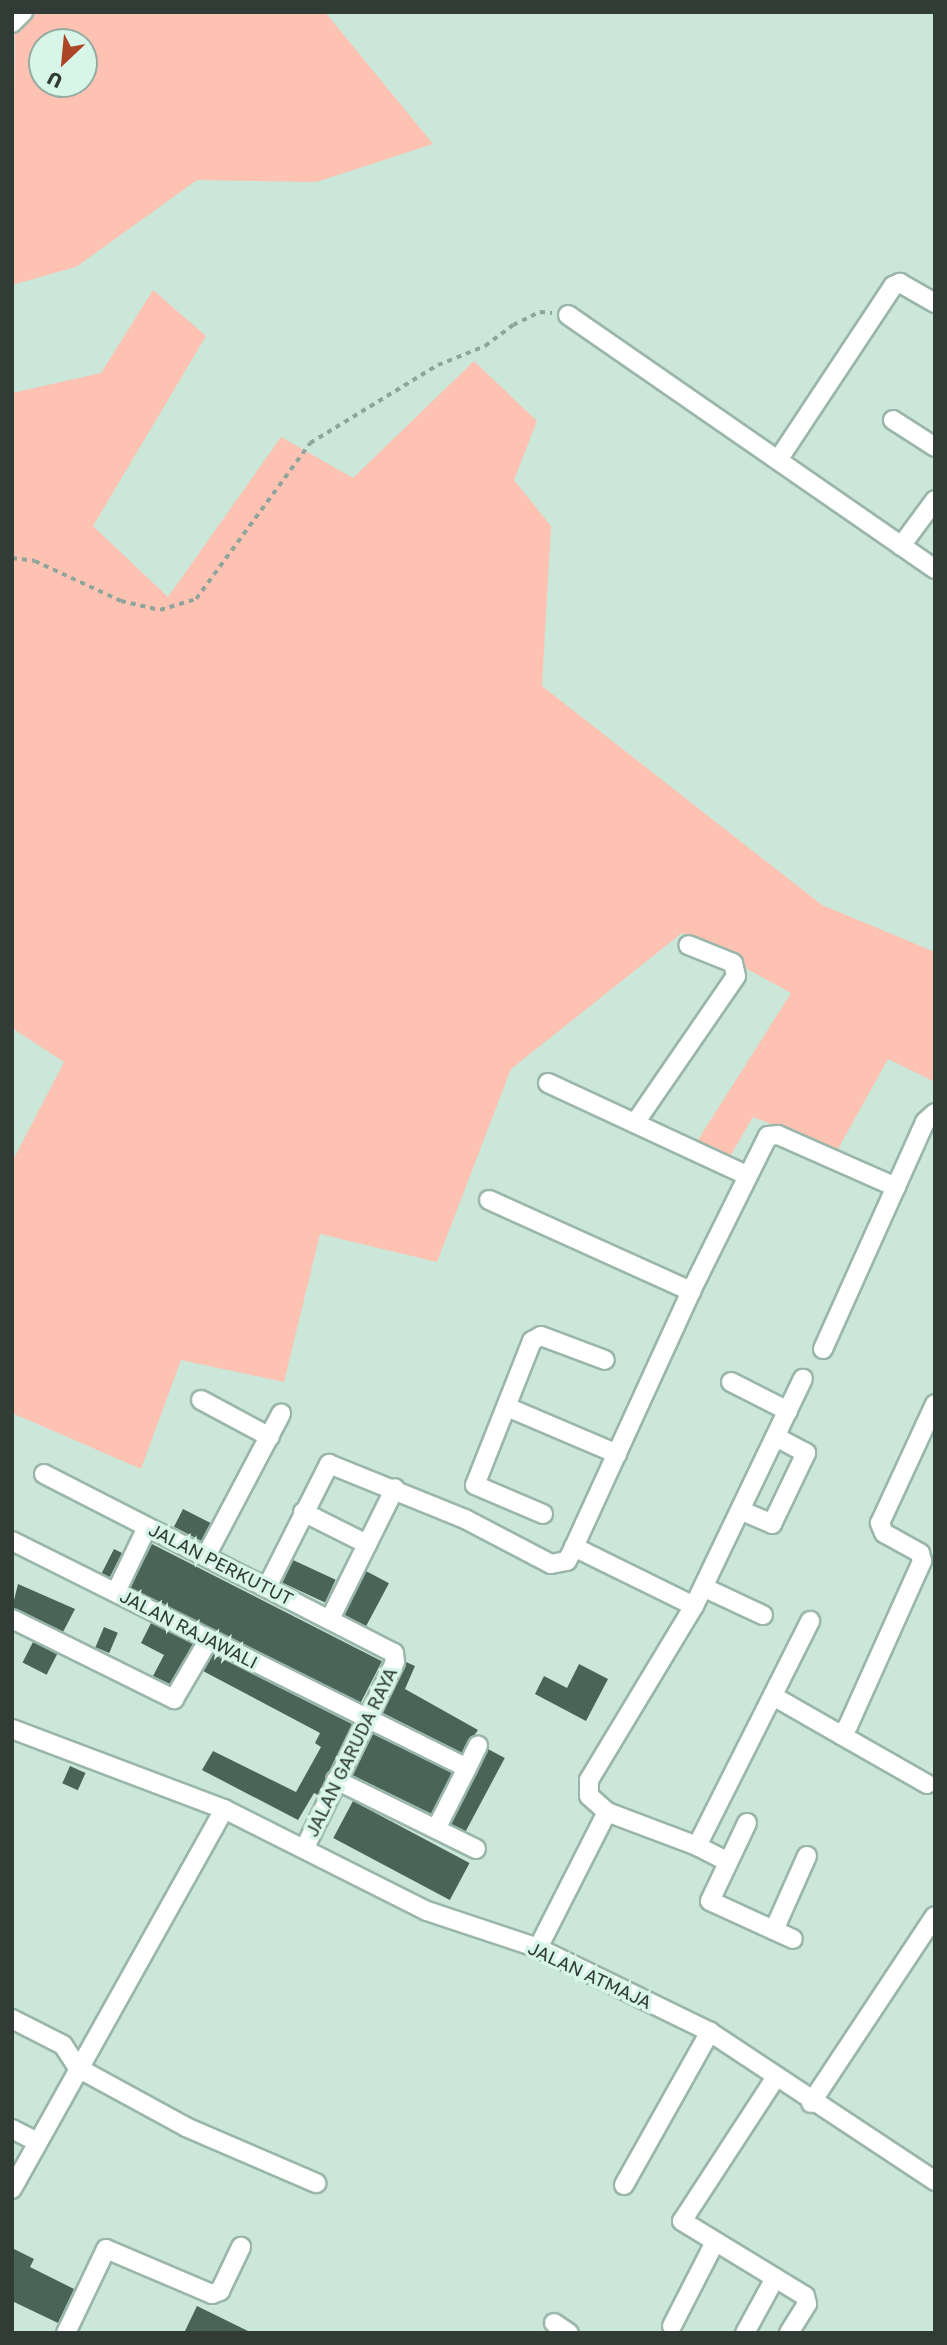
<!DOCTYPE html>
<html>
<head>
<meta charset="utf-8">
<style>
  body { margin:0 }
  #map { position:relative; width:947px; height:2345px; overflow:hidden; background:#cae7da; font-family:"Golos Text",sans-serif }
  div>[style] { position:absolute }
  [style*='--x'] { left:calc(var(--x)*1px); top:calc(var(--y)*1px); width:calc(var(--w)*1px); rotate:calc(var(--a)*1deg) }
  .green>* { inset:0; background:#fdc2b1 }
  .building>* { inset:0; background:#4a6459; transform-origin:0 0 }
  .path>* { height:3.5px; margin-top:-1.75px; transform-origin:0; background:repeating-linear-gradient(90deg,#8fa59b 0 5px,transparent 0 10px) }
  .roads { filter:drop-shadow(2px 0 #9ab6aa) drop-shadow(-2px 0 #9ab6aa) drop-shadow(0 2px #9ab6aa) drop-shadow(0 -2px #9ab6aa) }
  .minor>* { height:18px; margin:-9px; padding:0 9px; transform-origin:9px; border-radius:9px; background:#fff }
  span { translate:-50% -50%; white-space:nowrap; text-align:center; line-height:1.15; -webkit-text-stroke:7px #d7f5e8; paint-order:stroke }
  .street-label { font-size:18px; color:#313c37 }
  .frame { position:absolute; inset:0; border:14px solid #313c37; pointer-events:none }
  .north { position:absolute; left:28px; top:28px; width:70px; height:70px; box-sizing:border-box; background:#d7f5e8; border:2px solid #95aba1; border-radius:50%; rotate:206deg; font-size:19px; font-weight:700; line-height:28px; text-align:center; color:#313c37 }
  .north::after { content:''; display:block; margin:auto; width:24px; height:32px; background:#ad4426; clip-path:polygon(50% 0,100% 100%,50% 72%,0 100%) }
</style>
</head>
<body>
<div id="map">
  <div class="green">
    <div style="clip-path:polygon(evenodd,15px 12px,325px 12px,433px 144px,316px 182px,197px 180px,76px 267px,12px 285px,15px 12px,42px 42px,84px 42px,84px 84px,42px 84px,42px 42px)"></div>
    <div style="clip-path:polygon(153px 290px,206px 336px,93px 526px,168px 597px,281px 437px,353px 478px,474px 361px,537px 421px,514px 480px,551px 526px,542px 686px,822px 905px,935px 952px,935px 1082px,888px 1059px,838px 1149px,753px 1117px,729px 1158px,696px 1143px,791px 993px,682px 933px,511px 1069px,437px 1262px,320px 1234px,284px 1382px,181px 1360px,141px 1469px,12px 1413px,12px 1162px,64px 1062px,12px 1028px,12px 393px,101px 373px)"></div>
  </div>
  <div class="building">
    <div style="left:183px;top:1509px;width:31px;height:20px;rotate:27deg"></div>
    <div style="left:152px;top:1544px;width:258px;height:49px;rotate:27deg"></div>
    <div style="left:114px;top:1549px;width:9px;height:27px;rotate:27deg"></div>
    <div style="left:293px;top:1560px;width:47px;height:25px;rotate:25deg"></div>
    <div style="left:366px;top:1571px;width:26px;height:49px;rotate:28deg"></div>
    <div style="clip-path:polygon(18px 1584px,75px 1609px,63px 1632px,12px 1608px)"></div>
    <div style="clip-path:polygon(151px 1623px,193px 1644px,170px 1684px,153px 1676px,164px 1655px,141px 1643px)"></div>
    <div style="left:104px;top:1627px;width:15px;height:22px;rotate:23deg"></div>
    <div style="left:33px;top:1642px;width:27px;height:23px;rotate:27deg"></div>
    <div style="clip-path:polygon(213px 1654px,352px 1724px,318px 1795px,314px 1793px,298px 1820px,202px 1770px,213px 1751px,296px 1792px,321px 1747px,315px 1743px,320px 1733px,203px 1671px)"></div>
    <div style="clip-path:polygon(406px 1662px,415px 1666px,405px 1689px,478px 1730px,462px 1753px,383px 1713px)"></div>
    <div style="clip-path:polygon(579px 1664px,608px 1679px,586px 1721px,535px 1694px,544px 1676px,567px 1688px)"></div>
    <div style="left:373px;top:1734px;width:88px;height:46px;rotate:26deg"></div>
    <div style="left:488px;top:1749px;width:19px;height:84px;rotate:28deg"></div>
    <div style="left:70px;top:1766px;width:17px;height:19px;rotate:24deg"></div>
    <div style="left:353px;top:1801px;width:132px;height:42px;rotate:28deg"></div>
    <div style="clip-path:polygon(12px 2248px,34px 2259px,30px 2267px,74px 2289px,58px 2323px,12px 2301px)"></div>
    <div style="clip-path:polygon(197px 2306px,252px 2333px,184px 2333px)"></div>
  </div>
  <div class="path">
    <div style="--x:12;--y:558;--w:23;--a:7"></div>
    <div style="--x:35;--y:561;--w:95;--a:24.9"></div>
    <div style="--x:121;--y:601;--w:40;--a:13"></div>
    <div style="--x:160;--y:610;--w:38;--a:-17"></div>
    <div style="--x:196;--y:599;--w:193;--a:-53.8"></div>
    <div style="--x:310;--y:443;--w:150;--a:-31.4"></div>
    <div style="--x:438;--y:365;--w:51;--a:-22"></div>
    <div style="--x:485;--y:346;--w:35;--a:-37"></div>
    <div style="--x:513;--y:325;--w:30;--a:-26"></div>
    <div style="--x:540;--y:312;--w:12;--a:5"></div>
  </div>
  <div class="roads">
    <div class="minor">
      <div style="--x:12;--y:23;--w:16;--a:-45"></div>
      <div style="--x:568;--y:315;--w:446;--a:34.7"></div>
      <div style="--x:893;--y:420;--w:50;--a:32.7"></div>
      <div style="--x:778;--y:460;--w:209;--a:-56.5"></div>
      <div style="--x:893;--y:286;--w:8;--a:-23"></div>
      <div style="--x:900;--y:283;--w:40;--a:29.7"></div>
      <div style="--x:901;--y:546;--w:57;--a:-53.5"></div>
      <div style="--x:548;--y:1083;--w:218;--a:24.9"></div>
      <div style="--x:635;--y:1123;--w:178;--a:-55.5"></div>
      <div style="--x:736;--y:976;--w:13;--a:-103"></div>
      <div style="--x:733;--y:963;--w:48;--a:-158.2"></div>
      <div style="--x:489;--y:1200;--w:222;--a:24.3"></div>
      <div style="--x:823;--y:1349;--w:249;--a:-65.8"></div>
      <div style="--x:925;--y:1122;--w:13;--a:-42"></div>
      <div style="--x:731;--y:1382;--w:64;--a:27"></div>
      <div style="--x:201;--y:1400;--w:78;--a:28.2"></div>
      <div style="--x:507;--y:1407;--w:120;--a:23.1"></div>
      <div style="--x:44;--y:1474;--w:393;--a:27.1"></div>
      <div style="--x:394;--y:1653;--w:9;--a:84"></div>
      <div style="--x:395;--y:1662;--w:206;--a:115.9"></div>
      <div style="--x:742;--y:1511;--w:33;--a:23"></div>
      <div style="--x:772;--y:1524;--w:79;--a:-64.4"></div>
      <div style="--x:806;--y:1453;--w:34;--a:-152"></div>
      <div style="--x:303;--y:1512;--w:72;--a:26.6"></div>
      <div style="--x:543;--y:1514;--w:74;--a:-156.9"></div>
      <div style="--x:475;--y:1485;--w:155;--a:-68.4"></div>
      <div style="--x:532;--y:1341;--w:10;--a:-29"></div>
      <div style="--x:541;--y:1336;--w:68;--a:20.6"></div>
      <div style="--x:12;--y:1541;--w:508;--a:26.51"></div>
      <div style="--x:467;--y:1768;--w:68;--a:116.9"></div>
      <div style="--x:206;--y:1556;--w:161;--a:-62.2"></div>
      <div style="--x:267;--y:1587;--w:138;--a:-63.2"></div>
      <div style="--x:329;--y:1464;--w:147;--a:22"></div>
      <div style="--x:465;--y:1519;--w:97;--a:27.6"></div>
      <div style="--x:551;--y:1564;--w:16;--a:-11"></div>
      <div style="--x:567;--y:1561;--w:16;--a:-63"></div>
      <div style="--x:705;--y:1588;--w:64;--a:25"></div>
      <div style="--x:116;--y:1592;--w:72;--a:-64.5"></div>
      <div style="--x:694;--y:1606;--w:252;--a:-64.4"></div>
      <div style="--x:12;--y:1619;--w:181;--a:26.3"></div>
      <div style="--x:174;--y:1699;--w:69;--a:-59.7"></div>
      <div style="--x:330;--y:1619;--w:146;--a:-63.6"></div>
      <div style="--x:773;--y:1696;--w:78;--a:29.8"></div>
      <div style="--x:841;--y:1735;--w:11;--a:-52"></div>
      <div style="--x:848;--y:1726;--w:181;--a:-65.8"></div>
      <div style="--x:922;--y:1561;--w:8;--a:-104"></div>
      <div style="--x:920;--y:1553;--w:41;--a:-150.9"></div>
      <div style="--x:884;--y:1533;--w:11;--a:-112"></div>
      <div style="--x:880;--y:1523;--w:131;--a:-65.2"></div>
      <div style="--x:12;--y:1729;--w:227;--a:20.7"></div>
      <div style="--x:224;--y:1809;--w:227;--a:26.7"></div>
      <div style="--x:427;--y:1911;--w:117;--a:18.4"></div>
      <div style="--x:538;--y:1948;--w:191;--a:26"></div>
      <div style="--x:710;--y:2032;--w:270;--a:33.5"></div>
      <div style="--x:841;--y:1735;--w:99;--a:29.7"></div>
      <div style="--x:467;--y:1768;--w:25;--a:-64"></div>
      <div style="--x:336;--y:1780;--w:156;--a:26.2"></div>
      <div style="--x:607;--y:1812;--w:24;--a:-138"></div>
      <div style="--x:589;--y:1796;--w:16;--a:-90"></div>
      <div style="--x:589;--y:1780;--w:203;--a:-58.9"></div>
      <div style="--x:694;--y:1606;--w:134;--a:-153.8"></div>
      <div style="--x:574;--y:1547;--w:281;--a:-65.4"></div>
      <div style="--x:691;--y:1291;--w:173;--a:-63.6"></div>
      <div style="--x:768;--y:1136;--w:10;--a:-6"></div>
      <div style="--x:778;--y:1135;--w:129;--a:23.8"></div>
      <div style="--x:747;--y:1823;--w:86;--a:115.4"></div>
      <div style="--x:710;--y:1901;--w:91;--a:24.6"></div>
      <div style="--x:697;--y:1846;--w:35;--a:27"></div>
      <div style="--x:774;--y:1930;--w:81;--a:-66"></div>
      <div style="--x:538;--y:1948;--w:153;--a:-63.1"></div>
      <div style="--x:607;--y:1812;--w:96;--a:20.7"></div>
      <div style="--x:697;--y:1846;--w:252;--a:-63.3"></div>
      <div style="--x:12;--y:2019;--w:57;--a:27"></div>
      <div style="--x:63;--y:2045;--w:27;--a:57"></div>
      <div style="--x:78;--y:2068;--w:123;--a:28.6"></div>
      <div style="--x:186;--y:2127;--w:142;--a:23.3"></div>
      <div style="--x:776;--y:2077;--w:172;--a:123.1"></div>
      <div style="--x:682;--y:2221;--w:144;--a:31.4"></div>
      <div style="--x:805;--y:2296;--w:8;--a:76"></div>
      <div style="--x:807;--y:2304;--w:34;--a:122"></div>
      <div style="--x:811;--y:2103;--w:224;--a:-56.5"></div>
      <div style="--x:12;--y:2129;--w:28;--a:27"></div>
      <div style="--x:624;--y:2185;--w:176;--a:-60.7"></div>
      <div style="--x:12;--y:2189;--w:435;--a:-60.8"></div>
      <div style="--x:554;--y:2323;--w:18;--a:34"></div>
      <div style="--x:672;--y:2326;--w:94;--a:-62.9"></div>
      <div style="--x:66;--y:2333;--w:93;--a:-64.5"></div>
      <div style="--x:106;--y:2249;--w:115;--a:23"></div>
      <div style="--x:212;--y:2294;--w:9;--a:-21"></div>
      <div style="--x:220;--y:2291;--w:49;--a:-64.5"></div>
      <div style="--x:745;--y:2333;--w:63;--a:-61.4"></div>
    </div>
  </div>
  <div class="street-label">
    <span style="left:221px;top:1564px;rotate:27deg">JALAN PERKUTUT</span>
    <span style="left:189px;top:1629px;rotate:27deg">JALAN RAJAWALI</span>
    <span style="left:351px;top:1752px;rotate:-64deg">JALAN GARUDA RAYA</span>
    <span style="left:590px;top:1975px;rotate:25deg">JALAN ATMAJA</span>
  </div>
  <div class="frame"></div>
  <div class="north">U</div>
</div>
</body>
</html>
